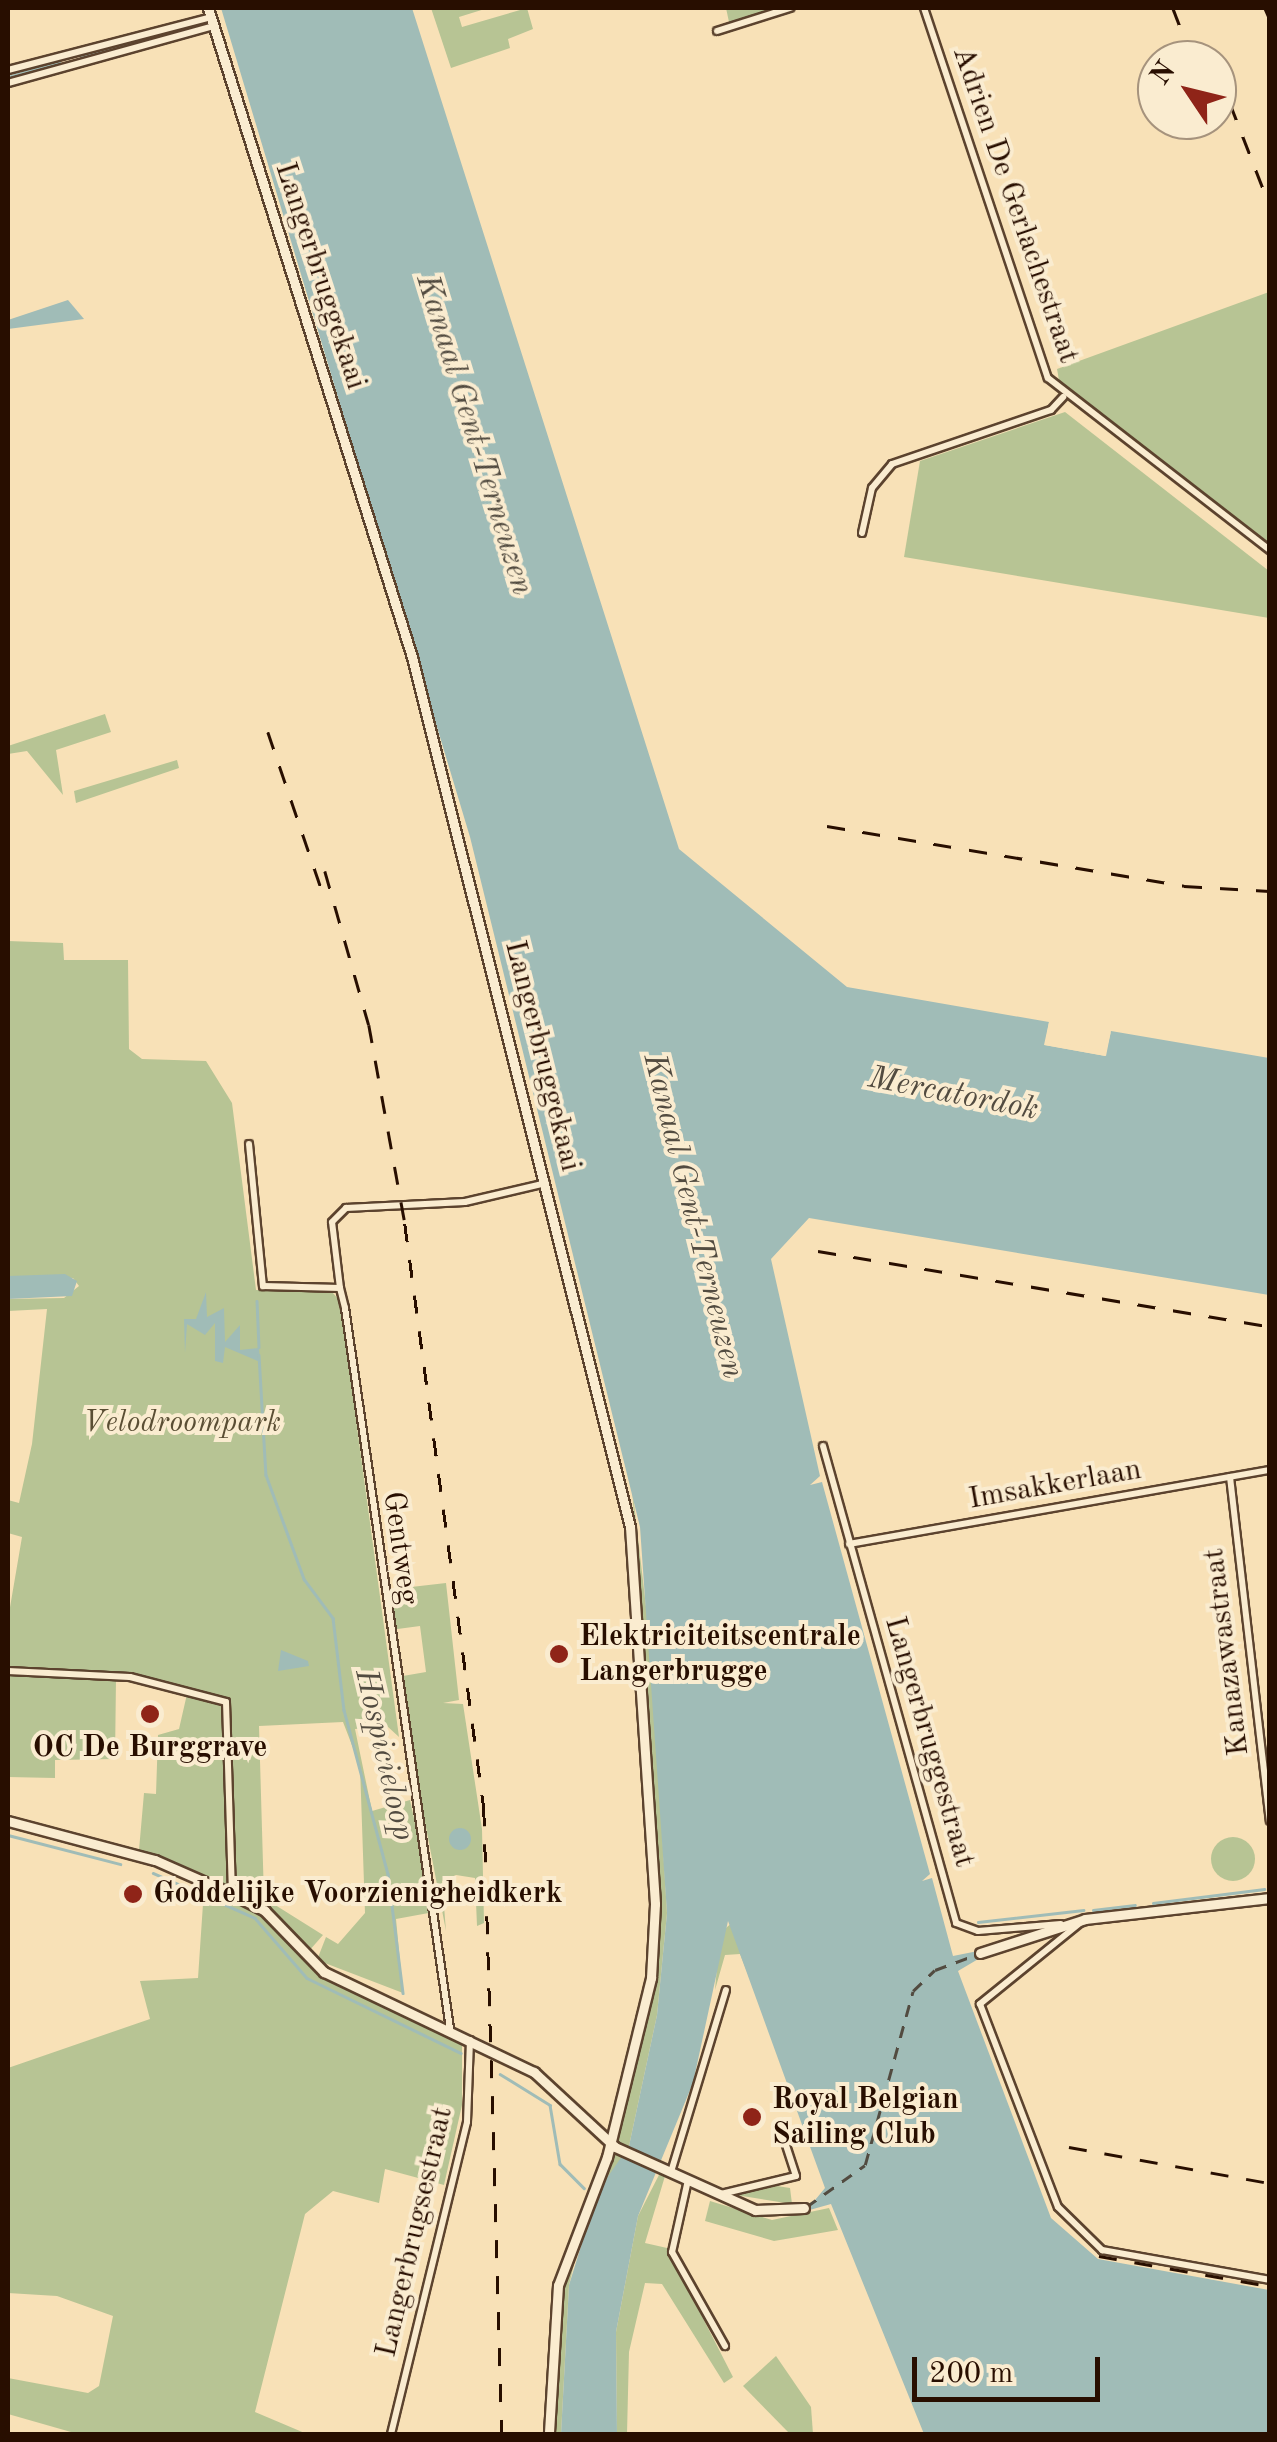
<!DOCTYPE html>
<html>
<head>
<meta charset="utf-8">
<style>
  body { margin:0 }
  #map { position:relative; width:1277px; height:2442px; overflow:hidden; background:#f8e1b7; font-family:"Old Standard TT",serif }
  div>[style] { position:absolute }
  [style*='--x'] { left:calc(var(--x)*1px); top:calc(var(--y)*1px); width:calc(var(--w)*1px); rotate:calc(var(--a)*1deg) }
  .green>* { inset:0; background:#b7c494 }
  .round { border-radius:50% }
  .water>* { inset:0; background:#a0bcb7 }
  .pier>* { inset:0; background:#f8e1b7 }
  .stream>* { height:2.5px; margin:-1.25px; padding:0 1.25px; transform-origin:1.25px; border-radius:1.25px; background:#a0bcb7 }
  .ferry>* { height:2.5px; margin-top:-1.25px; transform-origin:0; background:repeating-linear-gradient(90deg,#524b40 0 12px,transparent 0 22px) }
  .roads { filter:drop-shadow(2px 0 #5c432e) drop-shadow(-2px 0 #5c432e) drop-shadow(0 2px #5c432e) drop-shadow(0 -2px #5c432e) }
  .minor>* { height:6px; margin:-3px; padding:0 3px; transform-origin:3px; border-radius:3px; background:#faecd0 }
  .secondary>* { height:9px; margin:-4.5px; padding:0 4.5px; transform-origin:4.5px; border-radius:4.5px; background:#faecd0 }
  .rail>* { height:2.5px; margin-top:-1.25px; transform-origin:0; background:repeating-linear-gradient(90deg,#280e00 0 18px,transparent 0 36px) }
  .dots>* { width:28px; height:28px; translate:-50% -50%; box-sizing:border-box; border:5px solid #faecd0; border-radius:50% }
  span { translate:-50% -50%; white-space:nowrap; text-align:center; line-height:1.15; -webkit-text-stroke:8px #faecd0; paint-order:stroke }
  .street-label { font-size:30px; color:#280e00 }
  .park-label { font-size:30px; color:#5a4e34; font-style:italic }
  .poi-label { font-size:30px; color:#280e00; font-weight:700 }
  .left { translate:0 -50%; text-align:left }
  .water-label { font-size:32px; color:#524b40; font-style:italic }
  .frame { position:absolute; inset:0; border:10px solid #280e00; pointer-events:none }
  .north { position:absolute; left:1137px; top:40px; width:100px; height:100px; box-sizing:border-box; background:#faecd0; border:2px solid #a6937d; border-radius:50%; rotate:305deg; font-size:28px; font-weight:700; line-height:40px; text-align:center; color:#280e00 }
  .north::after { content:''; display:block; margin:auto; width:35px; height:45px; background:#8f2418; clip-path:polygon(50% 0,100% 100%,50% 72%,0 100%) }
  .scale { position:absolute; left:912px; top:2357px; width:188px; height:45px; box-sizing:border-box; border:5px solid #280e00; border-top:0; padding-left:12px; font-size:30px; line-height:35px; white-space:nowrap; color:#280e00; -webkit-text-stroke:8px #faecd0; paint-order:stroke }
</style>
</head>
<body>
<div id="map">
  <div class="green">
    <div style="clip-path:polygon(431px 8px,488px 8px,459px 17px,462px 27px,527px 8px,533px 29px,508px 39px,510px 48px,451px 68px)"></div>
    <div style="clip-path:polygon(726px 8px,776px 8px,729px 22px)"></div>
    <div style="clip-path:polygon(1269px 292px,1269px 543px,1061px 391px,1057px 369px)"></div>
    <div style="clip-path:polygon(1065px 412px,1269px 571px,1269px 618px,904px 557px,920px 461px)"></div>
    <div style="clip-path:polygon(105px 714px,111px 732px,56px 750px,63px 795px,27px 751px,8px 754px,8px 746px)"></div>
    <div style="clip-path:polygon(177px 760px,179px 768px,76px 803px,74px 791px)"></div>
    <div style="clip-path:polygon(8px 941px,63px 943px,64px 960px,128px 960px,129px 1049px,142px 1059px,206px 1061px,232px 1103px,256px 1290px,332px 1292px,340px 1301px,399px 1737px,387px 1726px,355px 1729px,372px 1811px,410px 1800px,434px 1912px,396px 1919px,403px 1993px,317px 1960px,326px 1937px,338px 1944px,365px 1913px,360px 1766px,343px 1722px,259px 1726px,264px 1898px,323px 1935px,309px 1951px,263px 1903px,139px 1850px,144px 1793px,156px 1794px,158px 1735px,179px 1729px,187px 1694px,116px 1679px,115px 1759px,55px 1760px,55px 1778px,8px 1777px,8px 1619px,22px 1537px,8px 1533px,8px 1500px,19px 1503px,32px 1444px,47px 1309px,8px 1311px,8px 1299px,64px 1298px,79px 1286px,73px 1278px,8px 1276px)"></div>
    <div style="clip-path:polygon(632px 1486px,651px 1650px,667px 1913px,657px 2015px,629px 2146px,581px 2235px,569px 2285px,561px 2434px,554px 2434px,562px 2286px,655px 1978px,659px 1904px)"></div>
    <div style="clip-path:polygon(446px 1583px,459px 1700px,443px 1703px,463px 1704px,482px 1829px,484px 1923px,477px 1926px,475px 1878px,456px 1875px,442px 1881px,446px 1931px,397px 1677px,426px 1672px,420px 1626px,390px 1630px,385px 1590px)"></div>
    <div class="round" style="left:1211px;top:1837px;width:44px;height:44px"></div>
    <div style="clip-path:polygon(204px 1889px,262px 1916px,321px 1977px,462px 2042px,462px 2105px,444px 2185px,385px 2169px,379px 2203px,333px 2191px,305px 2214px,255px 2412px,307px 2434px,78px 2434px,8px 2414px,8px 2378px,88px 2393px,99px 2386px,113px 2316px,57px 2296px,8px 2293px,8px 2068px,150px 2019px,140px 1981px,198px 1978px)"></div>
    <div style="clip-path:polygon(733px 1922px,737px 1927px,765px 2017px,740px 1954px,725px 1955px,715px 1990px,720px 1933px)"></div>
    <div style="clip-path:polygon(661px 2171px,665px 2176px,645px 2243px,667px 2248px,733px 2377px,724px 2383px,662px 2284px,645px 2283px,629px 2352px,627px 2434px,617px 2434px,616px 2332px,638px 2216px)"></div>
    <div style="clip-path:polygon(777px 2186px,790px 2188px,792px 2204px,736px 2195px)"></div>
    <div style="clip-path:polygon(710px 2201px,772px 2220px,829px 2208px,838px 2230px,774px 2241px,705px 2221px)"></div>
    <div style="clip-path:polygon(776px 2356px,811px 2407px,813px 2434px,790px 2434px,743px 2386px)"></div>
  </div>
  <div class="water">
    <div style="clip-path:polygon(221px 8px,412px 8px,679px 849px,847px 987px,1049px 1022px,1045px 1045px,1105px 1056px,1111px 1031px,1269px 1058px,1269px 1295px,809px 1218px,771px 1259px,820px 1476px,810px 1485px,822px 1482px,930px 1874px,922px 1881px,932px 1878px,953px 1956px,978px 1951px,980px 1958px,958px 1971px,1051px 2218px,1098px 2259px,1269px 2290px,1269px 2434px,924px 2434px,831px 2204px,806px 2211px,825px 2188px,728px 1921px,693px 2083px,638px 2216px,616px 2332px,617px 2434px,561px 2434px,569px 2285px,598px 2191px,629px 2146px,657px 2015px,667px 1913px,640px 1527px,470px 837px)"></div>
    <div style="clip-path:polygon(68px 300px,84px 319px,8px 329px,8px 320px)"></div>
    <div style="clip-path:polygon(65px 1274px,77px 1281px,72px 1296px,8px 1299px,8px 1276px)"></div>
    <div style="clip-path:polygon(206px 1292px,207px 1317px,224px 1308px,225px 1342px,240px 1325px,240px 1350px,259px 1348px,260px 1362px,225px 1347px,223px 1363px,215px 1361px,215px 1323px,205px 1335px,187px 1324px,185px 1353px,184px 1319px,196px 1319px)"></div>
    <div style="clip-path:polygon(281px 1650px,308px 1661px,309px 1666px,278px 1671px)"></div>
    <div class="round" style="left:449px;top:1828px;width:22px;height:22px"></div>
  </div>
  <div class="pier">
    <div style="clip-path:polygon(1049px 1022px,1050px 1041px,1102px 1050px,1111px 1031px,1106px 1056px,1044px 1045px)"></div>
  </div>
  <div class="stream">
    <div style="--x:81;--y:56;--w:102;--a:-14.7"></div>
    <div style="--x:8;--y:77;--w:53;--a:-16.4"></div>
    <div style="--x:257;--y:1301;--w:46;--a:87.5"></div>
    <div style="--x:259;--y:1355;--w:120;--a:86.7"></div>
    <div style="--x:266;--y:1475;--w:111;--a:69.9"></div>
    <div style="--x:304;--y:1579;--w:49;--a:53.4"></div>
    <div style="--x:333;--y:1618;--w:93;--a:83.2"></div>
    <div style="--x:344;--y:1710;--w:170;--a:75"></div>
    <div style="--x:388;--y:1874;--w:120;--a:82.8"></div>
    <div style="--x:8;--y:1835;--w:116;--a:14.5"></div>
    <div style="--x:153;--y:1873;--w:111;--a:23.8"></div>
    <div style="--x:255;--y:1918;--w:79;--a:49.1"></div>
    <div style="--x:307;--y:1978;--w:171;--a:26"></div>
    <div style="--x:1153;--y:1903;--w:112;--a:-7.2"></div>
    <div style="--x:1093;--y:1910;--w:42;--a:-6.8"></div>
    <div style="--x:978;--y:1922;--w:106;--a:-6.5"></div>
    <div style="--x:500;--y:2074;--w:59;--a:31.8"></div>
    <div style="--x:550;--y:2105;--w:60;--a:80.4"></div>
    <div style="--x:560;--y:2164;--w:34;--a:45"></div>
  </div>
  <div class="ferry">
    <div style="--x:806;--y:2207;--w:72;--a:-35.4"></div>
    <div style="--x:865;--y:2165;--w:180;--a:-74.6"></div>
    <div style="--x:913;--y:1991;--w:30;--a:-44"></div>
    <div style="--x:935;--y:1970;--w:46;--a:-20.4"></div>
  </div>
  <div class="roads">
    <div class="minor">
      <div style="--x:924;--y:8;--w:390;--a:71.5"></div>
      <div style="--x:1048;--y:378;--w:281;--a:37.8"></div>
      <div style="--x:717;--y:31;--w:77;--a:-17.5"></div>
      <div style="--x:8;--y:70;--w:210;--a:-14.6"></div>
      <div style="--x:8;--y:83;--w:214;--a:-15.5"></div>
      <div style="--x:862;--y:533;--w:46;--a:-77.5"></div>
      <div style="--x:872;--y:488;--w:31;--a:-50"></div>
      <div style="--x:892;--y:464;--w:168;--a:-18.8"></div>
      <div style="--x:1051;--y:410;--w:18;--a:-47"></div>
      <div style="--x:249;--y:1144;--w:143;--a:84.4"></div>
      <div style="--x:263;--y:1286;--w:77;--a:1.5"></div>
      <div style="--x:340;--y:1288;--w:21;--a:76"></div>
      <div style="--x:345;--y:1308;--w:729;--a:81.71"></div>
      <div style="--x:340;--y:1288;--w:66;--a:-96.9"></div>
      <div style="--x:332;--y:1222;--w:20;--a:-45"></div>
      <div style="--x:346;--y:1208;--w:119;--a:-2.9"></div>
      <div style="--x:465;--y:1202;--w:83;--a:-13.2"></div>
      <div style="--x:823;--y:1446;--w:495;--a:74.4"></div>
      <div style="--x:956;--y:1923;--w:23;--a:20"></div>
      <div style="--x:978;--y:1931;--w:83;--a:-4.8"></div>
      <div style="--x:1230;--y:1477;--w:346;--a:83.4"></div>
      <div style="--x:849;--y:1544;--w:427;--a:-10"></div>
      <div style="--x:8;--y:1671;--w:122;--a:2.8"></div>
      <div style="--x:130;--y:1677;--w:99;--a:14.6"></div>
      <div style="--x:226;--y:1702;--w:191;--a:88.2"></div>
      <div style="--x:1080;--y:1923;--w:129;--a:141"></div>
      <div style="--x:980;--y:2004;--w:217;--a:69"></div>
      <div style="--x:1058;--y:2207;--w:62;--a:44.3"></div>
      <div style="--x:1102;--y:2250;--w:171;--a:10.1"></div>
      <div style="--x:671;--y:2172;--w:190;--a:-73.2"></div>
      <div style="--x:688;--y:2180;--w:74;--a:102.5"></div>
      <div style="--x:672;--y:2252;--w:108;--a:60.6"></div>
      <div style="--x:721;--y:2194;--w:77;--a:-13.5"></div>
      <div style="--x:796;--y:2176;--w:36;--a:-108"></div>
      <div style="--x:391;--y:2434;--w:321;--a:-76.3"></div>
      <div style="--x:467;--y:2122;--w:82;--a:-87.9"></div>
    </div>
    <div class="secondary">
      <div style="--x:208;--y:8;--w:680;--a:72.55"></div>
      <div style="--x:412;--y:657;--w:897;--a:75.93"></div>
      <div style="--x:630;--y:1527;--w:378;--a:86.2"></div>
      <div style="--x:655;--y:1904;--w:74;--a:93.1"></div>
      <div style="--x:651;--y:1978;--w:184;--a:103.8"></div>
      <div style="--x:607;--y:2157;--w:137;--a:110.9"></div>
      <div style="--x:558;--y:2285;--w:149;--a:93.5"></div>
      <div style="--x:8;--y:1821;--w:152;--a:14.9"></div>
      <div style="--x:155;--y:1860;--w:84;--a:23.8"></div>
      <div style="--x:232;--y:1894;--w:37;--a:27"></div>
      <div style="--x:265;--y:1911;--w:85;--a:46"></div>
      <div style="--x:324;--y:1972;--w:233;--a:25.5"></div>
      <div style="--x:534;--y:2072;--w:110;--a:42.8"></div>
      <div style="--x:615;--y:2147;--w:154;--a:24.2"></div>
      <div style="--x:755;--y:2210;--w:49;--a:-2.3"></div>
      <div style="--x:980;--y:1953;--w:110;--a:-17.9"></div>
      <div style="--x:1085;--y:1919;--w:186;--a:-6.5"></div>
    </div>
  </div>
  <div class="rail">
    <div style="--x:1173;--y:8;--w:56;--a:69"></div>
    <div style="--x:1265;--y:8;--w:12;--a:66"></div>
    <div style="--x:1230;--y:103;--w:110;--a:68.8"></div>
    <div style="--x:268;--y:732;--w:165;--a:71.2"></div>
    <div style="--x:827;--y:826;--w:362;--a:9.5"></div>
    <div style="--x:1184;--y:886;--w:86;--a:3.3"></div>
    <div style="--x:325;--y:871;--w:160;--a:74.1"></div>
    <div style="--x:369;--y:1025;--w:202;--a:79.7"></div>
    <div style="--x:405;--y:1224;--w:589;--a:82.3"></div>
    <div style="--x:484;--y:1808;--w:626;--a:88.35"></div>
    <div style="--x:818;--y:1251;--w:458;--a:9.5"></div>
    <div style="--x:1069;--y:2147;--w:204;--a:10.2"></div>
    <div style="--x:1099;--y:2256;--w:174;--a:10"></div>
  </div>
  <div class="dots">
    <div style="left:559px;top:1654px;background:#8f2418"></div>
    <div style="left:150px;top:1714px;background:#8f2418"></div>
    <div style="left:133px;top:1894px;background:#8f2418"></div>
    <div style="left:752px;top:2117px;background:#8f2418"></div>
  </div>
  <div class="street-label">
    <span style="left:1015px;top:205px;rotate:71deg">Adrien De Gerlachestraat</span>
    <span style="left:320px;top:276px;rotate:72deg">Langerbruggekaai</span>
    <span style="left:542px;top:1056px;rotate:76deg">Langerbruggekaai</span>
    <span style="left:1055px;top:1485px;rotate:-10deg">Imsakkerlaan</span>
    <span style="left:400px;top:1548px;rotate:82deg">Gentweg</span>
    <span style="left:1227px;top:1652px;rotate:-97deg">Kanazawastraat</span>
    <span style="left:929px;top:1742px;rotate:74deg">Langerbruggestraat</span>
    <span style="left:415px;top:2232px;rotate:-77deg">Langerbrugsestraat</span>
  </div>
  <div class="park-label">
    <span style="left:182px;top:1423px">Velodroompark</span>
  </div>
  <div class="poi-label">
    <span class="left" style="left:579px;top:1654px">Elektriciteitscentrale<br>Langerbrugge</span>
    <span style="left:150px;top:1748px">OC De Burggrave</span>
    <span class="left" style="left:153px;top:1894px">Goddelijke Voorzienigheidkerk</span>
    <span class="left" style="left:772px;top:2117px">Royal Belgian<br>Sailing Club</span>
  </div>
  <div class="water-label">
    <span style="left:473px;top:435px;rotate:73deg">Kanaal Gent-Terneuzen</span>
    <span style="left:953px;top:1095px;rotate:11deg">Mercatordok</span>
    <span style="left:692px;top:1216px;rotate:76deg">Kanaal Gent-Terneuzen</span>
    <span style="left:383px;top:1755px;rotate:77deg">Hospicieloop</span>
  </div>
  <div class="frame"></div>
  <div class="north">N</div>
  <div class="scale">200 m</div>
</div>
</body>
</html>
